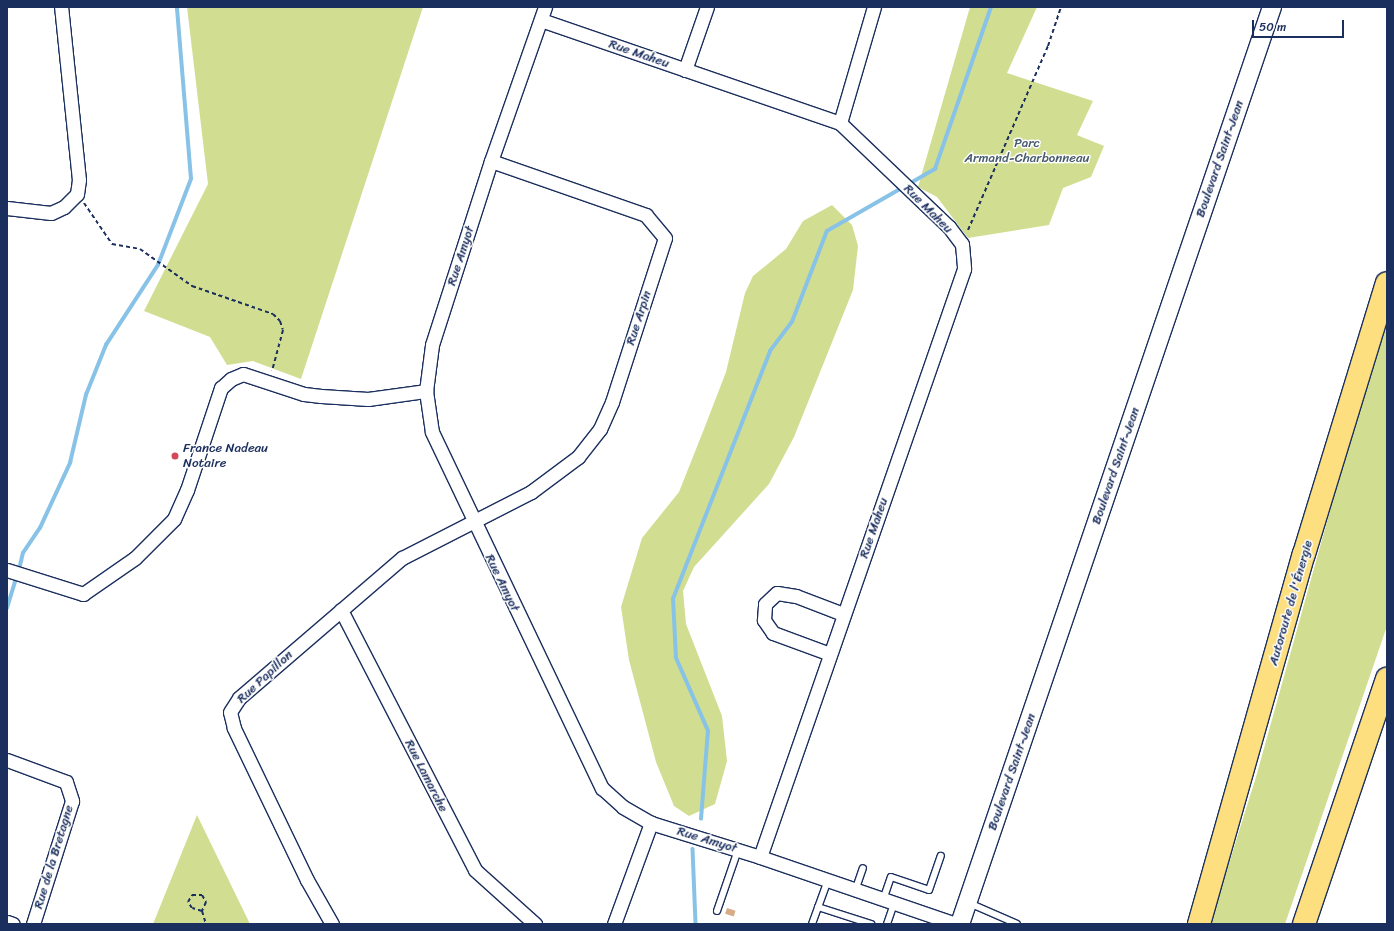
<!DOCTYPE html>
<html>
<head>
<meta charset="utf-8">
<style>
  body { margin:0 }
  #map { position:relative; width:1394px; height:931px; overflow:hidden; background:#fff; font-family:Sriracha,sans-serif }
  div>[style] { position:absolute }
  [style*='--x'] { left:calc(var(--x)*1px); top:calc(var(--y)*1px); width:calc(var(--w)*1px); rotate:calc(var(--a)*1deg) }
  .green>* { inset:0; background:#d1de91 }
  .stream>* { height:3.5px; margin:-1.75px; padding:0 1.75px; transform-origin:1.75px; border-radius:1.75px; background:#88c3e7 }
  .building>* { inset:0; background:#d6ab87; transform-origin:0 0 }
  .path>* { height:2px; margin-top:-1px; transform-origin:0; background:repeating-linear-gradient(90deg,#1b2f5e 0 4px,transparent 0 7px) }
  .roads { filter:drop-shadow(1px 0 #1b2f5e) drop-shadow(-1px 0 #1b2f5e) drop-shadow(0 1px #1b2f5e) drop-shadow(0 -1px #1b2f5e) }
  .lane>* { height:6px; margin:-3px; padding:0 3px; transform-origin:3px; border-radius:3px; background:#fff }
  .street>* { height:13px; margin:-6.5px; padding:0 6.5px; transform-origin:6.5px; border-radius:6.5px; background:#fff }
  .secondary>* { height:18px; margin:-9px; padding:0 9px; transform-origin:9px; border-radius:9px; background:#fff }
  .highway>* { height:22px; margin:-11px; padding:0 11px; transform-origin:11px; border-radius:11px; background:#fddf80 }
  .dots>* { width:11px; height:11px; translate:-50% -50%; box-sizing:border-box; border:2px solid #fff; border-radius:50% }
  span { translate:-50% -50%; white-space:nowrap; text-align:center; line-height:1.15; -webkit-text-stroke:3px #fff; paint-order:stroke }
  .street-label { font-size:13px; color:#1b2f5e }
  .park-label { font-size:13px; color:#485b6b }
  .poi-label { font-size:13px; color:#1b2f5e }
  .left { translate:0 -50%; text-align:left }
  .frame { position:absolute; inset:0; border:8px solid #1b2f5e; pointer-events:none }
  .scale { position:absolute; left:1252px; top:20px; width:92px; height:18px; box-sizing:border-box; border:2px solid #1b2f5e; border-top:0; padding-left:5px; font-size:12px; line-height:14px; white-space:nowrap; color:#1b2f5e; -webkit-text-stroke:3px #fff; paint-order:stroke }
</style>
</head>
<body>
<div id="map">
  <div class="green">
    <div style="clip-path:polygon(187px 7px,423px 7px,301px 379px,253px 361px,227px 365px,210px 337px,144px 311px,208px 184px)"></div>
    <div style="clip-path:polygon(970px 7px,1037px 7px,1007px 73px,1093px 101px,1077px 135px,1104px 146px,1091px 177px,1063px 188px,1049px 225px,968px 238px,937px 197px,918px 187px)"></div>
    <div style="clip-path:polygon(832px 205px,852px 225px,858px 246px,853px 290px,794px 437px,769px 484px,694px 567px,683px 591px,686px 624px,722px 716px,727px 761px,715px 804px,689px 816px,674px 806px,656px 762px,629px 660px,621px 607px,642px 538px,679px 492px,704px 429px,726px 372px,745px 293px,753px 276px,786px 249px,803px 221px)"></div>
    <div style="clip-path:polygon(1387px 324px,1387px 626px,1285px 924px,1210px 924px,1256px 777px,1358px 410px)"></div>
    <div style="clip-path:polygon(197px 815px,250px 924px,153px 924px)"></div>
  </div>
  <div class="stream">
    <div style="--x:19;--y:570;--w:17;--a:-77"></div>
    <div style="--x:23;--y:553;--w:30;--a:-56"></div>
    <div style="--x:40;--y:528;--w:72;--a:-65.2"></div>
    <div style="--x:70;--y:463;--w:70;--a:-76.8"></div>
    <div style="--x:86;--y:395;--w:54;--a:-68.2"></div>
    <div style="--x:106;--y:345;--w:95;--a:-57"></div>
    <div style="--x:158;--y:265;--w:92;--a:-69"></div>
    <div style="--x:191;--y:179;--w:173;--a:-94.7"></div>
    <div style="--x:7;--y:608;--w:34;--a:-73"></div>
    <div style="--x:701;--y:819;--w:88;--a:-85.5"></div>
    <div style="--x:708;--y:731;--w:80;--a:-113.7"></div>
    <div style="--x:676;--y:658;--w:59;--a:-92.9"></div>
    <div style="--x:673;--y:599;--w:266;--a:-68.6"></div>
    <div style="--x:770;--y:351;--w:36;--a:-53"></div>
    <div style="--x:792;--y:322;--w:97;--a:-69"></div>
    <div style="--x:827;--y:231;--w:125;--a:-29.9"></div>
    <div style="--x:935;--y:169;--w:171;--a:-70.9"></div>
    <div style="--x:693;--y:849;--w:75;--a:87.7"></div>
  </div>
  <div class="building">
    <div style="left:727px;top:908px;width:9px;height:6px;rotate:18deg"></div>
  </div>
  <div class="path">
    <div style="--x:84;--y:203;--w:50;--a:55.7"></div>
    <div style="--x:112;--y:244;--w:28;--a:10"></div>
    <div style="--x:140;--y:249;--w:64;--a:35.4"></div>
    <div style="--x:192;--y:286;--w:86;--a:19.1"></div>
    <div style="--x:273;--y:314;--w:10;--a:45"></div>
    <div style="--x:280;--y:321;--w:9;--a:72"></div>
    <div style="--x:283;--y:330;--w:42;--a:105"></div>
    <div style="--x:968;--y:230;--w:201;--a:-66.5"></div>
    <div style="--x:1048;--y:46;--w:41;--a:-71.6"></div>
    <div style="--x:202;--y:911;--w:10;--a:-163"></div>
    <div style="--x:192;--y:908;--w:7;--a:-124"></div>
    <div style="--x:188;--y:902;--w:8;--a:-60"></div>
    <div style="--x:192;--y:895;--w:10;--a:0"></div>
    <div style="--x:202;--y:895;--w:8;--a:60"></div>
    <div style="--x:206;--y:902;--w:10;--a:114"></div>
    <div style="--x:202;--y:911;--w:14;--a:73"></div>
  </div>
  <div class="roads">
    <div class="lane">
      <div style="--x:855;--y:891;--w:24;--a:-71"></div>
      <div style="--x:883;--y:900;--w:24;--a:-71"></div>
      <div style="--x:891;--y:877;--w:40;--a:18.9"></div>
      <div style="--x:929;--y:890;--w:36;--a:-71"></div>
      <div style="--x:969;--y:903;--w:52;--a:23.6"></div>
      <div style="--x:818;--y:907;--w:56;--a:17.8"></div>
      <div style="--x:717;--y:911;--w:65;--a:-71"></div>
      <div style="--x:812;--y:924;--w:47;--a:-70"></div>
      <div style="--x:887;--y:924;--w:21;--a:-71"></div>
    </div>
    <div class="street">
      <div style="--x:545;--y:7;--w:163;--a:109.3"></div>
      <div style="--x:491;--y:161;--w:193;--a:107.8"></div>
      <div style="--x:432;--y:345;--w:46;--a:97.4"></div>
      <div style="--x:426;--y:391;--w:41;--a:81.7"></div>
      <div style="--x:432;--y:432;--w:395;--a:64.5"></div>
      <div style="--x:602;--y:788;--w:28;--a:42"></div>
      <div style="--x:623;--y:807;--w:32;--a:30"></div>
      <div style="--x:651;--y:823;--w:114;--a:17.3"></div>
      <div style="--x:760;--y:857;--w:207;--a:18.9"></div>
      <div style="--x:541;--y:20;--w:316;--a:19"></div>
      <div style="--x:840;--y:123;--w:151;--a:43.7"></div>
      <div style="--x:949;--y:227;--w:21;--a:53"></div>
      <div style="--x:962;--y:244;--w:25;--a:85"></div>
      <div style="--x:964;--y:269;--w:622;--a:109.13"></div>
      <div style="--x:685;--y:70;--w:67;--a:-70.8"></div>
      <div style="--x:840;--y:123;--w:121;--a:-73.7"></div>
      <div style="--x:7;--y:208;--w:44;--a:6.5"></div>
      <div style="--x:51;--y:213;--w:14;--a:-25"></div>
      <div style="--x:64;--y:207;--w:18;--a:-45"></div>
      <div style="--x:77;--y:194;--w:14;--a:-82"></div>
      <div style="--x:79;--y:180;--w:174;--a:-95.9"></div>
      <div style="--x:7;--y:570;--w:80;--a:17.5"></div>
      <div style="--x:83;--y:594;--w:63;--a:-34.7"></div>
      <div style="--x:135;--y:558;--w:55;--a:-45"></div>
      <div style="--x:174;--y:519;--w:32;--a:-66"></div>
      <div style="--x:187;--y:490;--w:108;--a:-71.6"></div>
      <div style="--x:221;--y:388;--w:13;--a:-42"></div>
      <div style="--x:231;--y:379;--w:13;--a:-23"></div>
      <div style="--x:243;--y:374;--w:64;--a:18.2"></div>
      <div style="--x:304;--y:394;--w:17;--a:7"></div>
      <div style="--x:321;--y:396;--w:47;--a:3.7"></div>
      <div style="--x:368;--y:399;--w:59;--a:-7.9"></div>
      <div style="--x:341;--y:610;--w:292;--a:62.7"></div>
      <div style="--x:475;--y:870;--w:81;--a:42"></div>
      <div style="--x:830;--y:654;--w:61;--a:-159.8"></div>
      <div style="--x:773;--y:633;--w:16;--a:-125"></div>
      <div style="--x:764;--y:620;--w:16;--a:-86"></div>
      <div style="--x:765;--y:604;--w:16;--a:-43"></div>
      <div style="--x:777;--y:593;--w:19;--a:9"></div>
      <div style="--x:796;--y:596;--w:50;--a:21"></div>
      <div style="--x:7;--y:760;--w:63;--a:20.4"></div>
      <div style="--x:66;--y:782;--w:20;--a:72"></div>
      <div style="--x:72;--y:801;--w:129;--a:107.6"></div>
      <div style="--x:7;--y:922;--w:6;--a:18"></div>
      <div style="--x:332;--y:924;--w:51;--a:-119.6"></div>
      <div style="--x:307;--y:880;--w:169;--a:-115.7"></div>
      <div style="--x:234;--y:728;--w:16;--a:-104"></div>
      <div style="--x:230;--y:712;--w:17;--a:-57"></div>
      <div style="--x:239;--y:698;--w:215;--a:-40.7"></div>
      <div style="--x:402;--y:558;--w:145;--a:-27.1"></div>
      <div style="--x:531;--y:492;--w:59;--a:-36.7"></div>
      <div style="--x:578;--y:457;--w:36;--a:-52"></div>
      <div style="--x:600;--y:429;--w:30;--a:-66"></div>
      <div style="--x:612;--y:402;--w:172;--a:-72.1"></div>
      <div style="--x:665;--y:238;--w:30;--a:-130"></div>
      <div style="--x:646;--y:215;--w:164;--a:-160.8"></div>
      <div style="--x:614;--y:924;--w:108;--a:-69.9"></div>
    </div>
    <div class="secondary">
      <div style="--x:960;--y:924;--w:969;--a:-71.21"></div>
    </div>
    <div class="highway">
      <div style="--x:1199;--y:924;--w:385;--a:-74.2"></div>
      <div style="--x:1304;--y:554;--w:283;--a:-73"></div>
      <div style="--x:1304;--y:924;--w:259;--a:-71.3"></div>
    </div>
  </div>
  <div class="dots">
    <div style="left:175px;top:456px;background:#d1495b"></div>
  </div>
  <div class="street-label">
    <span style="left:639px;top:54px;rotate:19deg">Rue Maheu</span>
    <span style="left:1220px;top:159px;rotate:-71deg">Boulevard Saint-Jean</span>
    <span style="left:928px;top:209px;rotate:45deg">Rue Maheu</span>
    <span style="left:461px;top:256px;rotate:-72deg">Rue Amyot</span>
    <span style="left:639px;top:318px;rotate:-72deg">Rue Arpin</span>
    <span style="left:1116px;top:466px;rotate:-71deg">Boulevard Saint-Jean</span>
    <span style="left:874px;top:528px;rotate:-71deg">Rue Maheu</span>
    <span style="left:502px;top:583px;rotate:64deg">Rue Amyot</span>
    <span style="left:1291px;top:603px;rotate:-74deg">Autoroute de l'Énergie</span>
    <span style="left:265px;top:677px;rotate:-43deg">Rue Papillon</span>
    <span style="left:1012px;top:772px;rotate:-71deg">Boulevard Saint-Jean</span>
    <span style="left:426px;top:776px;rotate:63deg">Rue Lamarche</span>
    <span style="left:707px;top:840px;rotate:17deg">Rue Amyot</span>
    <span style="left:54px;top:857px;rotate:-73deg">Rue de la Bretagne</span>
  </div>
  <div class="park-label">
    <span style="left:1027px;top:151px">Parc<br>Armand-Charbonneau</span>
  </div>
  <div class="poi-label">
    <span class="left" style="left:183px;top:456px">France Nadeau<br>Notaire</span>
  </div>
  <div class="frame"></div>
  <div class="scale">50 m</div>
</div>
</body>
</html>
